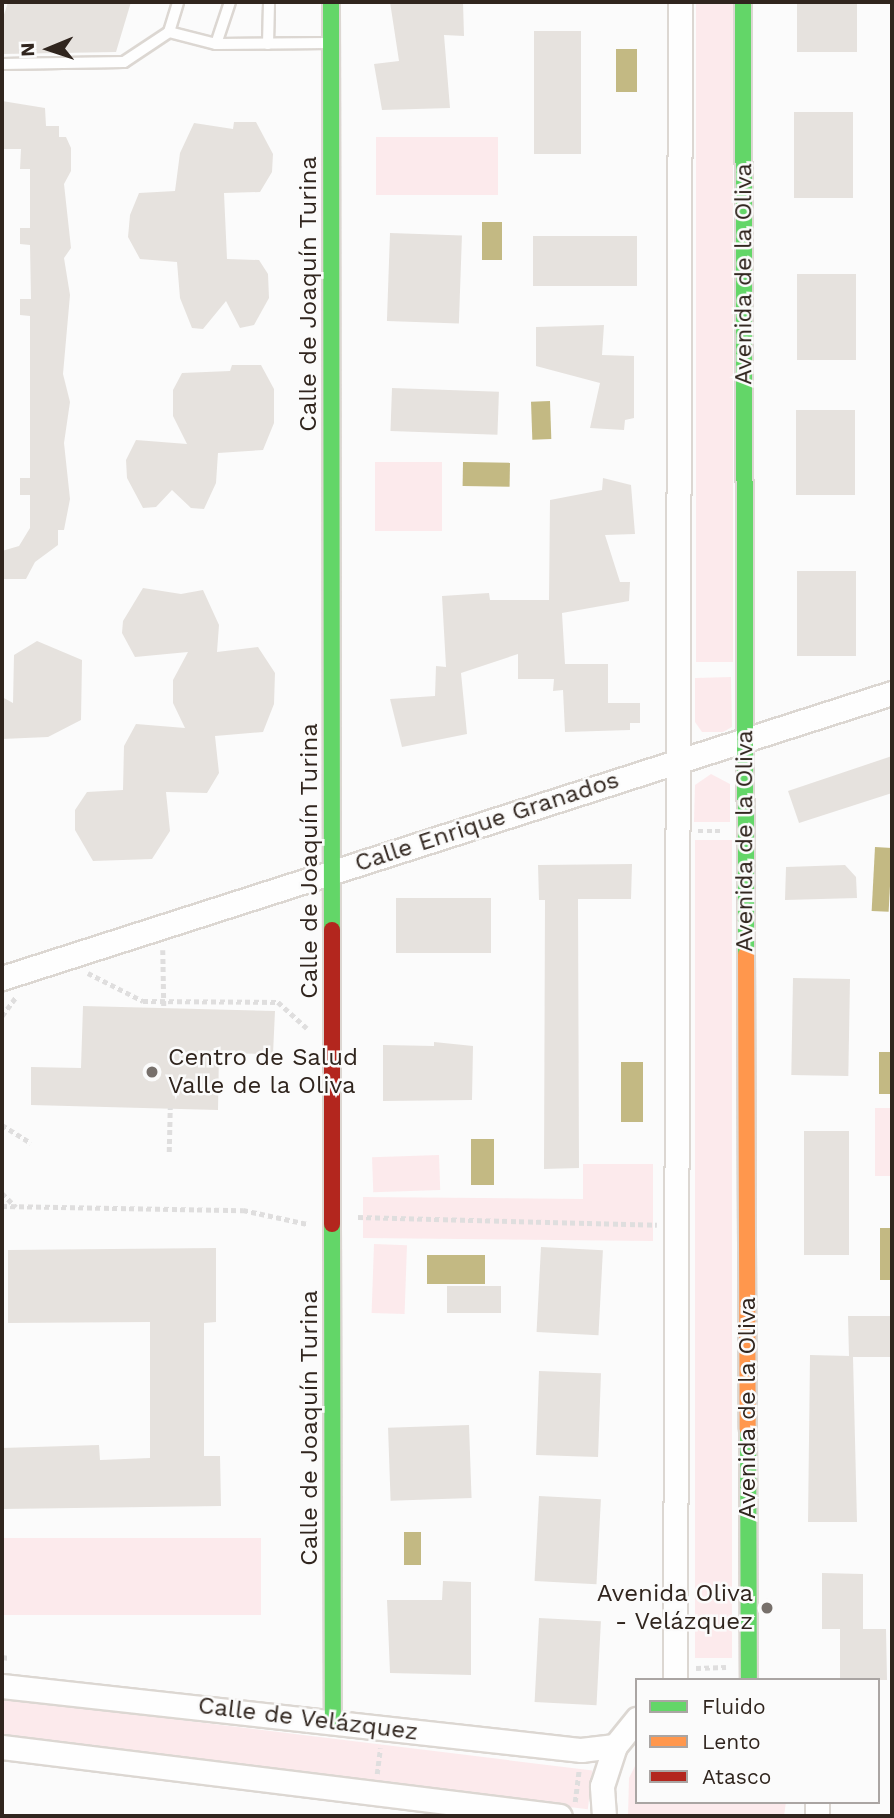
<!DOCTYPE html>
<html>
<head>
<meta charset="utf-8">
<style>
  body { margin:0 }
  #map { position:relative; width:894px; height:1818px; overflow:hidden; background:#fbfbfb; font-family:"Work Sans",sans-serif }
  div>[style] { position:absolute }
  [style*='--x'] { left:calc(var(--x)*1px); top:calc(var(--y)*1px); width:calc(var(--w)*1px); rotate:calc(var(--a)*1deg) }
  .green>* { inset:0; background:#fceaec; transform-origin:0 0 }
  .water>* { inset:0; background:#c3b983; transform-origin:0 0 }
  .building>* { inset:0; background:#e6e2de; transform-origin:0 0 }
  .path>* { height:4.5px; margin-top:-2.25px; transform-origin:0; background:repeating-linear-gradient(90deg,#dfdede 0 5px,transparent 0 8.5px) }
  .roads { filter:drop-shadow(2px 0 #dcd7d2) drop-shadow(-2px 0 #dcd7d2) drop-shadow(0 2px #dcd7d2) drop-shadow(0 -2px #dcd7d2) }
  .lane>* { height:10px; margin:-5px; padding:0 5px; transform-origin:5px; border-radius:5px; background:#fefefe }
  .street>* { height:23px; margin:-11.5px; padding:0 11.5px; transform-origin:11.5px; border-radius:11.5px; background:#fefefe }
  .fast>* { height:16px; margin:-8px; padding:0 8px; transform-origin:8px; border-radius:8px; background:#63d668 }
  .slow>* { height:16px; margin:-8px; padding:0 8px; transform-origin:8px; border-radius:8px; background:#ff974d }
  .jam>* { height:16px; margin:-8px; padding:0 8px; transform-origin:8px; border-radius:8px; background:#b3261e }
  .dots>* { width:19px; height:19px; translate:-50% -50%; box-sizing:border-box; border:4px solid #fbfbfb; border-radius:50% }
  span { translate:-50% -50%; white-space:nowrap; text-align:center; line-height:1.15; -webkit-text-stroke:5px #fbfbfb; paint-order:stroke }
  .street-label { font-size:24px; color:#30251e }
  .poi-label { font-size:24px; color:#30251e }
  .left { translate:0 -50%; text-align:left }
  .right { translate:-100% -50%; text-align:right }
  .frame { position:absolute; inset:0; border:4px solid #30251e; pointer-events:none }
  .legend { position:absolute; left:635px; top:1678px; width:245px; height:126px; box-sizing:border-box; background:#fbfbfb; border:2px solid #aaa5a3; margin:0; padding:9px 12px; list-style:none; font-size:21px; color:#30251e }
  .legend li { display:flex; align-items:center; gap:14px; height:35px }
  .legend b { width:35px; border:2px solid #aaa5a3 }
  .north { position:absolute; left:14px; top:14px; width:70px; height:70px; -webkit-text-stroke:5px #fbfbfb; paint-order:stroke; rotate:268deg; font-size:19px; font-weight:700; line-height:28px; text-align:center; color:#30251e }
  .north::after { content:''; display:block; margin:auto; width:24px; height:32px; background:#30251e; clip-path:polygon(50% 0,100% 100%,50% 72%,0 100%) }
</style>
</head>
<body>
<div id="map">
  <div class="green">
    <div style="left:696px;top:2px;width:37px;height:660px"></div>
    <div style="left:376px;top:137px;width:122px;height:58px"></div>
    <div style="left:442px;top:462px;width:69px;height:67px;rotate:90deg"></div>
    <div style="clip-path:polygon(731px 677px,732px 727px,723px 732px,702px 732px,695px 722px,695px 678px)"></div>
    <div style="clip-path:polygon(711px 774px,730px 784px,730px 822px,694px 822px,695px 785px)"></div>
    <div style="left:695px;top:840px;width:37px;height:818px"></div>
    <div style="left:875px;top:1108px;width:17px;height:68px"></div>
    <div style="left:439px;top:1155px;width:35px;height:67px;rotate:88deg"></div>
    <div style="clip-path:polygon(583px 1164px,653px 1164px,653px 1241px,363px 1238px,363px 1197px,583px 1199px)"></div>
    <div style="left:374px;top:1244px;width:33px;height:69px;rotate:2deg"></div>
    <div style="left:2px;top:1538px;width:259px;height:77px"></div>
    <div style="left:2px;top:1698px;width:595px;height:39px;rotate:7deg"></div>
    <div style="clip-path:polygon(637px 1762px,637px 1802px,786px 1802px,784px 1816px,628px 1816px,629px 1778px)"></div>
  </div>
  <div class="water">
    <div style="left:616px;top:49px;width:21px;height:43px"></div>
    <div style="left:502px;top:222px;width:38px;height:20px;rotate:90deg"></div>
    <div style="left:550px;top:401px;width:38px;height:19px;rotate:88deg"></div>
    <div style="left:463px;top:462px;width:47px;height:24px;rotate:1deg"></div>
    <div style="left:875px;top:847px;width:17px;height:64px;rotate:3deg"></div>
    <div style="left:879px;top:1052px;width:13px;height:42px"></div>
    <div style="left:621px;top:1062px;width:22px;height:60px"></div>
    <div style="left:471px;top:1139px;width:23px;height:46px"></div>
    <div style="left:880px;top:1228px;width:12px;height:52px"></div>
    <div style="left:427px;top:1255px;width:58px;height:29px"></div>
    <div style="left:404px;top:1532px;width:17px;height:33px"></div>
  </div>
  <div class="building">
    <div style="clip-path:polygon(8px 2px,131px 2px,116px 52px,2px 54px,2px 21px)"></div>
    <div style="clip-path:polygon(390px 2px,463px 2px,464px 36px,444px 35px,450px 108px,382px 110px,374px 64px,399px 61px)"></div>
    <div style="left:797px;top:2px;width:60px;height:50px"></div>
    <div style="left:534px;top:31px;width:47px;height:123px"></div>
    <div style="clip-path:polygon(2px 101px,45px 108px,46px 126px,59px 126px,59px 137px,66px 137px,71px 148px,71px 171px,64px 184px,71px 248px,64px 258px,70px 295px,63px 374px,70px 402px,64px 443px,70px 499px,64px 530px,58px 530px,58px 545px,35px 562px,26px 579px,2px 579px,2px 551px,19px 546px,30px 528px,30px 495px,20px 495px,20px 478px,30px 478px,30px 316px,20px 315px,20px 299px,31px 299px,30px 245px,20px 244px,20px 228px,30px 228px,30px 169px,20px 169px,21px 149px,2px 149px)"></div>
    <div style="left:853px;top:112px;width:86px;height:59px;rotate:90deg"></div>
    <div style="clip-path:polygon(234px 122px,256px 122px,273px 154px,272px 172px,260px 192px,224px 193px,227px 259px,259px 260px,268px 274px,269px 298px,254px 325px,240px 328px,226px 301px,203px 329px,192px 328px,180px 298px,177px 262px,140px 259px,128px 237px,130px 215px,139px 193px,175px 191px,180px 153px,194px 123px,233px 129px)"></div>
    <div style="left:390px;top:233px;width:72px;height:88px;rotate:2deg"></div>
    <div style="left:637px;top:236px;width:50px;height:104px;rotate:90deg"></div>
    <div style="left:856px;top:274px;width:86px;height:59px;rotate:90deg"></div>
    <div style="clip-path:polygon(604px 325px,602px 355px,634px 356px,634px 418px,625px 420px,624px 430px,590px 428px,600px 383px,536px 366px,536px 327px)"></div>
    <div style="clip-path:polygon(232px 365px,261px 365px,274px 389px,274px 423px,263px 450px,218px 453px,216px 483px,204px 509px,191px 508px,172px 490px,156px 507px,143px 508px,127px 478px,126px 460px,136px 440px,187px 444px,173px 416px,173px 390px,182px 373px,230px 371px)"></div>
    <div style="left:392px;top:388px;width:107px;height:43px;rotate:2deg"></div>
    <div style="left:855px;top:410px;width:85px;height:59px;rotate:90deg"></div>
    <div style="clip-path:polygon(603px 478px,631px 485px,635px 534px,605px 535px,620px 582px,630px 582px,629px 601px,562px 613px,565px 664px,608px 664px,608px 703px,640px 703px,640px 723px,630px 723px,630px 730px,565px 732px,563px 690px,553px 691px,554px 679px,518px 679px,518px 654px,461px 673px,467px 734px,402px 747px,390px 699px,435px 696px,436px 666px,446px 667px,442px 596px,489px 593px,490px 600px,549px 600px,550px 500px,602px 490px)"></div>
    <div style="left:856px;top:571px;width:85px;height:59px;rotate:90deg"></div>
    <div style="clip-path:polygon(143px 588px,181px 594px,203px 590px,219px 625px,217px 652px,258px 647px,275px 673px,274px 704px,263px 732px,215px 736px,219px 773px,207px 793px,166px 792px,170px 831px,152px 859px,93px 861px,75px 830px,75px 810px,87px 792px,123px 790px,124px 746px,136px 724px,185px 728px,173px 703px,173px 680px,188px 652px,135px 657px,122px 633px,123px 621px)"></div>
    <div style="clip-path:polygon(37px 641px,82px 660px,81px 720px,48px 737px,2px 739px,2px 697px,13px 703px,14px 655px)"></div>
    <div style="clip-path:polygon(892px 756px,892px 793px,799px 823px,788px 791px)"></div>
    <div style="clip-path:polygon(632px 864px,631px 899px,578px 899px,579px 1168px,544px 1169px,545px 900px,539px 900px,538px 865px)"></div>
    <div style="clip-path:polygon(845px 865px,856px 877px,857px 898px,785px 900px,786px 867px)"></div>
    <div style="left:491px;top:898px;width:55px;height:95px;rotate:90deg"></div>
    <div style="left:793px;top:978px;width:57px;height:97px;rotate:1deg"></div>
    <div style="clip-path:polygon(83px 1006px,275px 1011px,273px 1054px,219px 1053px,218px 1110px,31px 1105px,31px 1067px,81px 1068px)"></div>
    <div style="clip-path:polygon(434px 1042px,473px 1046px,472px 1100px,383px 1101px,383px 1045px,434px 1046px)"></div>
    <div style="left:804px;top:1131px;width:45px;height:124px"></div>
    <div style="left:541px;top:1247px;width:62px;height:85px;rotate:3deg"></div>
    <div style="clip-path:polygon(216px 1248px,216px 1322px,204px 1323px,204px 1456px,220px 1456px,221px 1506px,2px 1509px,2px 1448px,99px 1445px,100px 1460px,150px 1458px,150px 1322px,8px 1323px,8px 1250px)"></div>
    <div style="left:501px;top:1286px;width:27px;height:54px;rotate:90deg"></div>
    <div style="clip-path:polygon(848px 1316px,892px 1316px,892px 1357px,853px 1357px,857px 1522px,808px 1522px,810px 1355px,849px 1356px)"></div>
    <div style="left:539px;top:1371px;width:62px;height:84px;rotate:2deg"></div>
    <div style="left:469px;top:1425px;width:73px;height:81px;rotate:88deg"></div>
    <div style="left:539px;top:1496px;width:62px;height:85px;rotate:3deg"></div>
    <div style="clip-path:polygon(822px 1573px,863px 1574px,863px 1629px,886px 1629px,887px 1680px,840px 1680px,840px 1629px,822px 1629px)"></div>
    <div style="clip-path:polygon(443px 1581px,471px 1582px,471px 1675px,390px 1673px,387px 1600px,442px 1600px)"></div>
    <div style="left:539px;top:1618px;width:62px;height:84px;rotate:3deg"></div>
  </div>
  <div class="path">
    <div style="--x:698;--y:831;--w:22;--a:0"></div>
    <div style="--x:163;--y:950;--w:58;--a:89"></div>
    <div style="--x:88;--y:973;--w:62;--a:27"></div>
    <div style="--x:143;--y:1001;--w:135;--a:0.4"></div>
    <div style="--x:278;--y:1002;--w:39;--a:42"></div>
    <div style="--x:2;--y:1016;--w:24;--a:-54"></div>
    <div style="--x:2;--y:1125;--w:34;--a:32"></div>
    <div style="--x:169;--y:1152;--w:44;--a:-88.7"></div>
    <div style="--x:2;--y:1193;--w:20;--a:45"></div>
    <div style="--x:2;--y:1206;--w:241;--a:1"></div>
    <div style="--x:243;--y:1210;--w:66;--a:12.3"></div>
    <div style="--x:358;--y:1217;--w:299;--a:1.5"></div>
    <div style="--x:2;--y:1657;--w:7;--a:8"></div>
    <div style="--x:696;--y:1668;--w:30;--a:-2"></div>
    <div style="--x:377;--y:1774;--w:26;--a:-83"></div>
    <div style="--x:575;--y:1802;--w:33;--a:-83"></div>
  </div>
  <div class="roads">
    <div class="lane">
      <div style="--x:169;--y:32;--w:49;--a:14.3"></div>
      <div style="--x:216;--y:44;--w:113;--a:-0.5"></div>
      <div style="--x:216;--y:44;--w:44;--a:-71.6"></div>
      <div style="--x:268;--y:44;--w:42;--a:-88.6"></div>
      <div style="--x:2;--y:64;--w:122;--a:-0.9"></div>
      <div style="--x:124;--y:62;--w:54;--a:-33.7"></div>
      <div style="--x:169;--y:32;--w:31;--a:-73"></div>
    </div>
    <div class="street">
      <div style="--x:2;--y:978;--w:935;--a:-17.76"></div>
      <div style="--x:675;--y:1680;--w:1678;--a:-89.83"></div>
      <div style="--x:2;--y:1686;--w:583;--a:6.31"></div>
      <div style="--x:581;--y:1750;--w:34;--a:-7"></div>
      <div style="--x:2;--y:1747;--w:562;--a:7.05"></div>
      <div style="--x:604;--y:1816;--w:30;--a:-94"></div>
      <div style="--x:602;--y:1786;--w:42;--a:-72"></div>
      <div style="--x:615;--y:1746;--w:35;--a:-51"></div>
      <div style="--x:817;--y:1816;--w:14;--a:-90"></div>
    </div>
    <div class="fast">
      <div style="--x:331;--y:2;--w:928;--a:89.94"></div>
      <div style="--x:743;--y:2;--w:953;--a:89.82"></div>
      <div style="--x:332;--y:1224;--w:497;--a:89.9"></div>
      <div style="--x:748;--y:1429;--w:251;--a:89.8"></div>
    </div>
    <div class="slow">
      <div style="--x:746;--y:955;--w:474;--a:89.8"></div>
    </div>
    <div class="jam">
      <div style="--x:332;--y:930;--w:294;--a:90"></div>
    </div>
  </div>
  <div class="dots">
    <div style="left:152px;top:1072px;background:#77706b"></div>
    <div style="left:767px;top:1608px;background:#77706b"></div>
  </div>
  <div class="street-label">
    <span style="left:744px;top:274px;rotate:-90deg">Avenida de la Oliva</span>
    <span style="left:309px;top:294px;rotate:-90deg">Calle de Joaquín Turina</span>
    <span style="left:487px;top:822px;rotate:-18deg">Calle Enrique Granados</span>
    <span style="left:745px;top:841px;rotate:-90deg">Avenida de la Oliva</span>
    <span style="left:310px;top:861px;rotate:-90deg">Calle de Joaquín Turina</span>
    <span style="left:748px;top:1408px;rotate:-90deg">Avenida de la Oliva</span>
    <span style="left:310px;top:1428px;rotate:-90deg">Calle de Joaquín Turina</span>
    <span style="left:308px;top:1719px;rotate:7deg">Calle de Velázquez</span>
  </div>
  <div class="poi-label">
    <span class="left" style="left:168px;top:1072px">Centro de Salud<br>Valle de la Oliva</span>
    <span class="right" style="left:753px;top:1608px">Avenida Oliva<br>- Velázquez</span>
  </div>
  <div class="frame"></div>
  <ul class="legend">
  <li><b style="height:9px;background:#63d668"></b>Fluido</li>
  <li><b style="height:9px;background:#ff974d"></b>Lento</li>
  <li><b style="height:9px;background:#b3261e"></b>Atasco</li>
  </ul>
  <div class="north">N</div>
</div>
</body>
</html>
